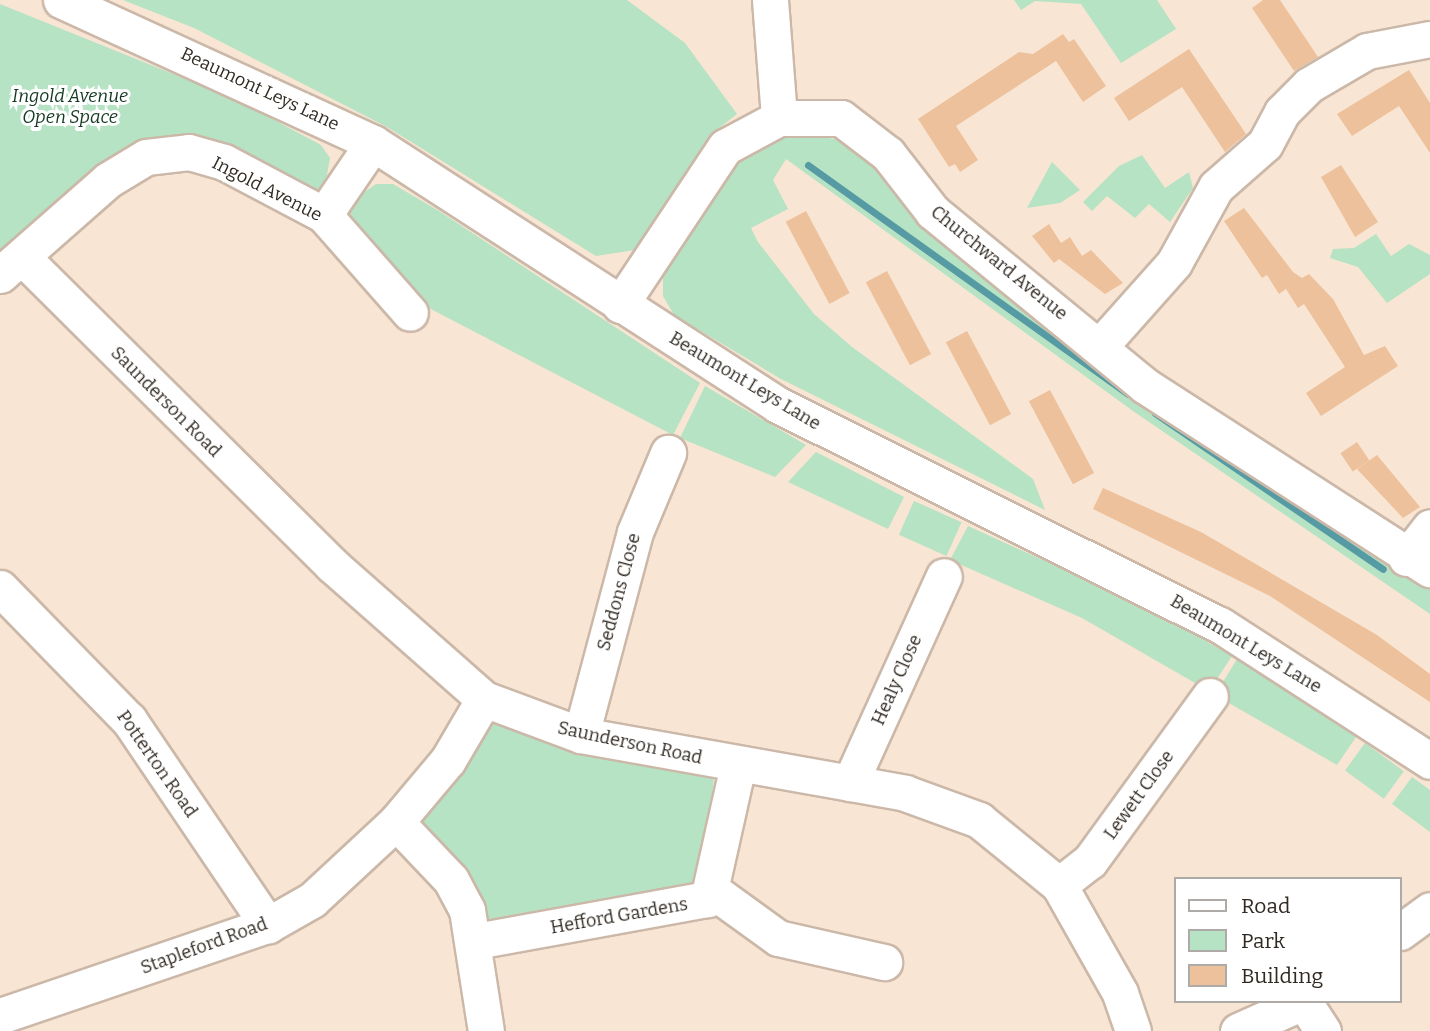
<!DOCTYPE html>
<html>
<head>
<meta charset="utf-8">
<style>
  body { margin:0 }
  #map { position:relative; width:1430px; height:1031px; overflow:hidden; background:#f9e5d4; font-family:Bitter,serif }
  div>[style] { position:absolute }
  [style*='--x'] { left:calc(var(--x)*1px); top:calc(var(--y)*1px); width:calc(var(--w)*1px); rotate:calc(var(--a)*1deg) }
  .green>* { inset:0; background:#b5e3c3; transform-origin:0 0 }
  .stream>* { height:7px; margin:-3.5px; padding:0 3.5px; transform-origin:3.5px; border-radius:3.5px; background:#569aa4 }
  .building>* { inset:0; background:#edc19b; transform-origin:0 0 }
  .roads { filter:drop-shadow(2px 0 #cbb8a8) drop-shadow(-2px 0 #cbb8a8) drop-shadow(0 2px #cbb8a8) drop-shadow(0 -2px #cbb8a8) }
  .minor>* { height:35px; margin:-17.5px; padding:0 17.5px; transform-origin:17.5px; border-radius:17.5px; background:#fff }
  span { translate:-50% -50%; white-space:nowrap; text-align:center; line-height:1.15; -webkit-text-stroke:6px #fff; paint-order:stroke }
  .street-label { font-size:18px; color:#312a23 }
  .park-label { font-size:18px; color:#133922; font-style:italic }
  .legend { position:absolute; left:1174px; top:877px; width:228px; height:126px; box-sizing:border-box; background:#fff; border:2px solid #adaaa7; margin:0; padding:9px 12px; list-style:none; font-size:21px; color:#312a23 }
  .legend li { display:flex; align-items:center; gap:14px; height:35px }
  .legend b { width:35px; border:2px solid #adaaa7 }
</style>
</head>
<body>
<div id="map">
  <div class="green">
    <div style="clip-path:polygon(123px 0,627px 0,685px 43px,737px 114px,709px 136px,635px 250px,596px 256px,387px 127px,194px 28px)"></div>
    <div style="clip-path:polygon(1014px 0,1157px 0,1176px 29px,1121px 63px,1081px 4px,1035px 1px,1021px 10px)"></div>
    <div style="clip-path:polygon(0 4px,235px 99px,321px 145px,330px 158px,325px 186px,313px 192px,190px 140px,0 260px)"></div>
    <div style="clip-path:polygon(805px 134px,846px 141px,882px 162px,1430px 584px,1430px 614px,1133px 411px,786px 159px,773px 180px,788px 209px,751px 228px,758px 242px,814px 314px,852px 347px,1033px 479px,1045px 510px,781px 379px,674px 315px,663px 296px,663px 271px,735px 159px,780px 136px)"></div>
    <div style="clip-path:polygon(1142px 155px,1165px 188px,1189px 172px,1193px 188px,1170px 222px,1149px 204px,1135px 218px,1107px 196px,1092px 211px,1083px 202px,1119px 166px)"></div>
    <div style="clip-path:polygon(1052px 162px,1080px 190px,1060px 203px,1027px 208px)"></div>
    <div style="clip-path:polygon(376px 184px,393px 184px,439px 211px,700px 383px,673px 435px,427px 307px,347px 219px,353px 200px)"></div>
    <div style="clip-path:polygon(1376px 234px,1391px 256px,1409px 244px,1430px 255px,1430px 274px,1387px 303px,1358px 267px,1330px 258px,1333px 249px,1354px 248px)"></div>
    <div style="clip-path:polygon(705px 386px,806px 445px,775px 477px,680px 438px)"></div>
    <div style="clip-path:polygon(816px 452px,904px 497px,888px 529px,788px 482px)"></div>
    <div style="left:914px;top:501px;width:52px;height:37px;rotate:24deg"></div>
    <div style="clip-path:polygon(968px 526px,1144px 606px,1232px 656px,1209px 691px,1082px 618px,950px 560px)"></div>
    <div style="clip-path:polygon(1237px 659px,1356px 737px,1337px 765px,1215px 695px)"></div>
    <div style="clip-path:polygon(489px 722px,577px 749px,714px 777px,701px 898px,486px 923px,421px 819px)"></div>
    <div style="left:1365px;top:743px;width:48px;height:34px;rotate:36deg"></div>
    <div style="clip-path:polygon(1412px 777px,1430px 790px,1430px 832px,1392px 804px)"></div>
  </div>
  <div class="stream">
    <div style="--x:808;--y:165;--w:393;--a:35.6"></div>
    <div style="--x:1155;--y:413;--w:276;--a:34.4"></div>
  </div>
  <div class="building">
    <div style="clip-path:polygon(1263px 0,1280px 0,1318px 57px,1294px 71px,1252px 8px)"></div>
    <div style="clip-path:polygon(1063px 34px,1069px 42px,1074px 39px,1106px 86px,1083px 102px,1056px 61px,956px 126px,978px 160px,960px 172px,955px 164px,949px 167px,918px 119px,1019px 52px,1033px 54px)"></div>
    <div style="clip-path:polygon(1189px 49px,1246px 134px,1225px 152px,1182px 87px,1129px 121px,1114px 98px)"></div>
    <div style="clip-path:polygon(1409px 70px,1430px 103px,1430px 153px,1399px 106px,1352px 136px,1337px 114px)"></div>
    <div style="clip-path:polygon(1341px 165px,1378px 222px,1355px 237px,1321px 177px)"></div>
    <div style="clip-path:polygon(1244px 208px,1293px 272px,1302px 278px,1309px 274px,1333px 299px,1364px 355px,1385px 346px,1398px 366px,1321px 416px,1306px 393px,1345px 367px,1304px 304px,1298px 308px,1286px 289px,1279px 294px,1267px 275px,1262px 278px,1224px 221px)"></div>
    <div style="left:806px;top:211px;width:93px;height:23px;rotate:62deg"></div>
    <div style="clip-path:polygon(1049px 224px,1061px 243px,1070px 237px,1082px 256px,1091px 250px,1123px 283px,1105px 294px,1059px 259px,1054px 263px,1032px 236px)"></div>
    <div style="left:887px;top:271px;width:94px;height:24px;rotate:62deg"></div>
    <div style="left:967px;top:331px;width:94px;height:24px;rotate:62deg"></div>
    <div style="left:1050px;top:390px;width:94px;height:24px;rotate:62deg"></div>
    <div style="left:1357px;top:442px;width:22px;height:20px;rotate:56deg"></div>
    <div style="clip-path:polygon(1377px 455px,1420px 507px,1403px 518px,1357px 469px)"></div>
    <div style="clip-path:polygon(1103px 488px,1201px 532px,1377px 635px,1430px 674px,1430px 702px,1270px 596px,1093px 509px)"></div>
  </div>
  <div class="roads">
    <div class="minor">
      <div style="--x:61;--y:0;--w:343;--a:24.6"></div>
      <div style="--x:373;--y:143;--w:482;--a:32.9"></div>
      <div style="--x:778;--y:405;--w:494;--a:26.5"></div>
      <div style="--x:1220;--y:625;--w:250;--a:32.9"></div>
      <div style="--x:770;--y:0;--w:118;--a:85.6"></div>
      <div style="--x:324;--y:215;--w:87;--a:-55.8"></div>
      <div style="--x:22;--y:257;--w:437;--a:44.8"></div>
      <div style="--x:332;--y:565;--w:203;--a:41.4"></div>
      <div style="--x:484;--y:699;--w:103;--a:20.4"></div>
      <div style="--x:581;--y:735;--w:329;--a:10.1"></div>
      <div style="--x:905;--y:793;--w:79;--a:20"></div>
      <div style="--x:979;--y:820;--w:103;--a:39.1"></div>
      <div style="--x:1059;--y:885;--w:124;--a:60.5"></div>
      <div style="--x:1120;--y:993;--w:40;--a:71.1"></div>
      <div style="--x:0;--y:275;--w:144;--a:-41.3"></div>
      <div style="--x:108;--y:180;--w:44;--a:-31.2"></div>
      <div style="--x:146;--y:157;--w:43;--a:-6.6"></div>
      <div style="--x:189;--y:152;--w:36;--a:16"></div>
      <div style="--x:224;--y:162;--w:113;--a:27.9"></div>
      <div style="--x:324;--y:215;--w:130;--a:48.7"></div>
      <div style="--x:620;--y:305;--w:190;--a:-56.4"></div>
      <div style="--x:725;--y:147;--w:61;--a:-28.2"></div>
      <div style="--x:779;--y:118;--w:62;--a:0"></div>
      <div style="--x:841;--y:118;--w:59;--a:37.5"></div>
      <div style="--x:888;--y:154;--w:73;--a:52.2"></div>
      <div style="--x:933;--y:212;--w:273;--a:39.3"></div>
      <div style="--x:1144;--y:385;--w:340;--a:32.8"></div>
      <div style="--x:1101;--y:345;--w:110;--a:-48.3"></div>
      <div style="--x:1174;--y:263;--w:87;--a:-61.1"></div>
      <div style="--x:1216;--y:187;--w:65;--a:-41.3"></div>
      <div style="--x:1265;--y:144;--w:36;--a:-62"></div>
      <div style="--x:1282;--y:112;--w:38;--a:-45"></div>
      <div style="--x:1309;--y:85;--w:67;--a:-30.4"></div>
      <div style="--x:1367;--y:51;--w:64;--a:-10.8"></div>
      <div style="--x:1406;--y:558;--w:39;--a:-52"></div>
      <div style="--x:0;--y:588;--w:185;--a:45.7"></div>
      <div style="--x:129;--y:720;--w:248;--a:55.9"></div>
      <div style="--x:581;--y:735;--w:210;--a:-75.1"></div>
      <div style="--x:635;--y:532;--w:86;--a:-67.3"></div>
      <div style="--x:850;--y:783;--w:227;--a:-65.6"></div>
      <div style="--x:396;--y:822;--w:80;--a:46.5"></div>
      <div style="--x:451;--y:880;--w:34;--a:62"></div>
      <div style="--x:467;--y:910;--w:122;--a:81.1"></div>
      <div style="--x:1059;--y:885;--w:39;--a:-38"></div>
      <div style="--x:1090;--y:861;--w:204;--a:-54"></div>
      <div style="--x:713;--y:891;--w:80;--a:35.9"></div>
      <div style="--x:778;--y:938;--w:109;--a:12.8"></div>
      <div style="--x:1400;--y:932;--w:37;--a:-36"></div>
      <div style="--x:476;--y:941;--w:236;--a:-10.3"></div>
      <div style="--x:708;--y:899;--w:137;--a:-77.4"></div>
      <div style="--x:1304;--y:1002;--w:35;--a:57"></div>
      <div style="--x:0;--y:1016;--w:283;--a:-18.8"></div>
      <div style="--x:268;--y:925;--w:51;--a:-29.6"></div>
      <div style="--x:312;--y:900;--w:115;--a:-42.9"></div>
      <div style="--x:396;--y:822;--w:81;--a:-50"></div>
      <div style="--x:448;--y:760;--w:71;--a:-59.5"></div>
      <div style="--x:1238;--y:1031;--w:73;--a:-24.1"></div>
    </div>
  </div>
  <div class="street-label">
    <span style="left:260px;top:89px;rotate:25deg">Beaumont Leys Lane</span>
    <span style="left:267px;top:189px;rotate:27deg">Ingold Avenue</span>
    <span style="left:999px;top:263px;rotate:39deg">Churchward Avenue</span>
    <span style="left:745px;top:381px;rotate:31deg">Beaumont Leys Lane</span>
    <span style="left:166px;top:402px;rotate:45deg">Saunderson Road</span>
    <span style="left:619px;top:592px;rotate:-75deg">Seddons Close</span>
    <span style="left:1246px;top:644px;rotate:31deg">Beaumont Leys Lane</span>
    <span style="left:897px;top:680px;rotate:-66deg">Healy Close</span>
    <span style="left:630px;top:743px;rotate:12deg">Saunderson Road</span>
    <span style="left:157px;top:764px;rotate:55deg">Potterton Road</span>
    <span style="left:1139px;top:795px;rotate:-54deg">Lewett Close</span>
    <span style="left:619px;top:916px;rotate:-10deg">Hefford Gardens</span>
    <span style="left:204px;top:946px;rotate:-20deg">Stapleford Road</span>
  </div>
  <div class="park-label">
    <span style="left:70px;top:107px">Ingold Avenue<br>Open Space</span>
  </div>
  <ul class="legend">
  <li><b style="height:9px;background:#fff"></b>Road</li>
  <li><b style="height:19px;background:#b5e3c3"></b>Park</li>
  <li><b style="height:19px;background:#edc19b"></b>Building</li>
  </ul>
</div>
</body>
</html>
